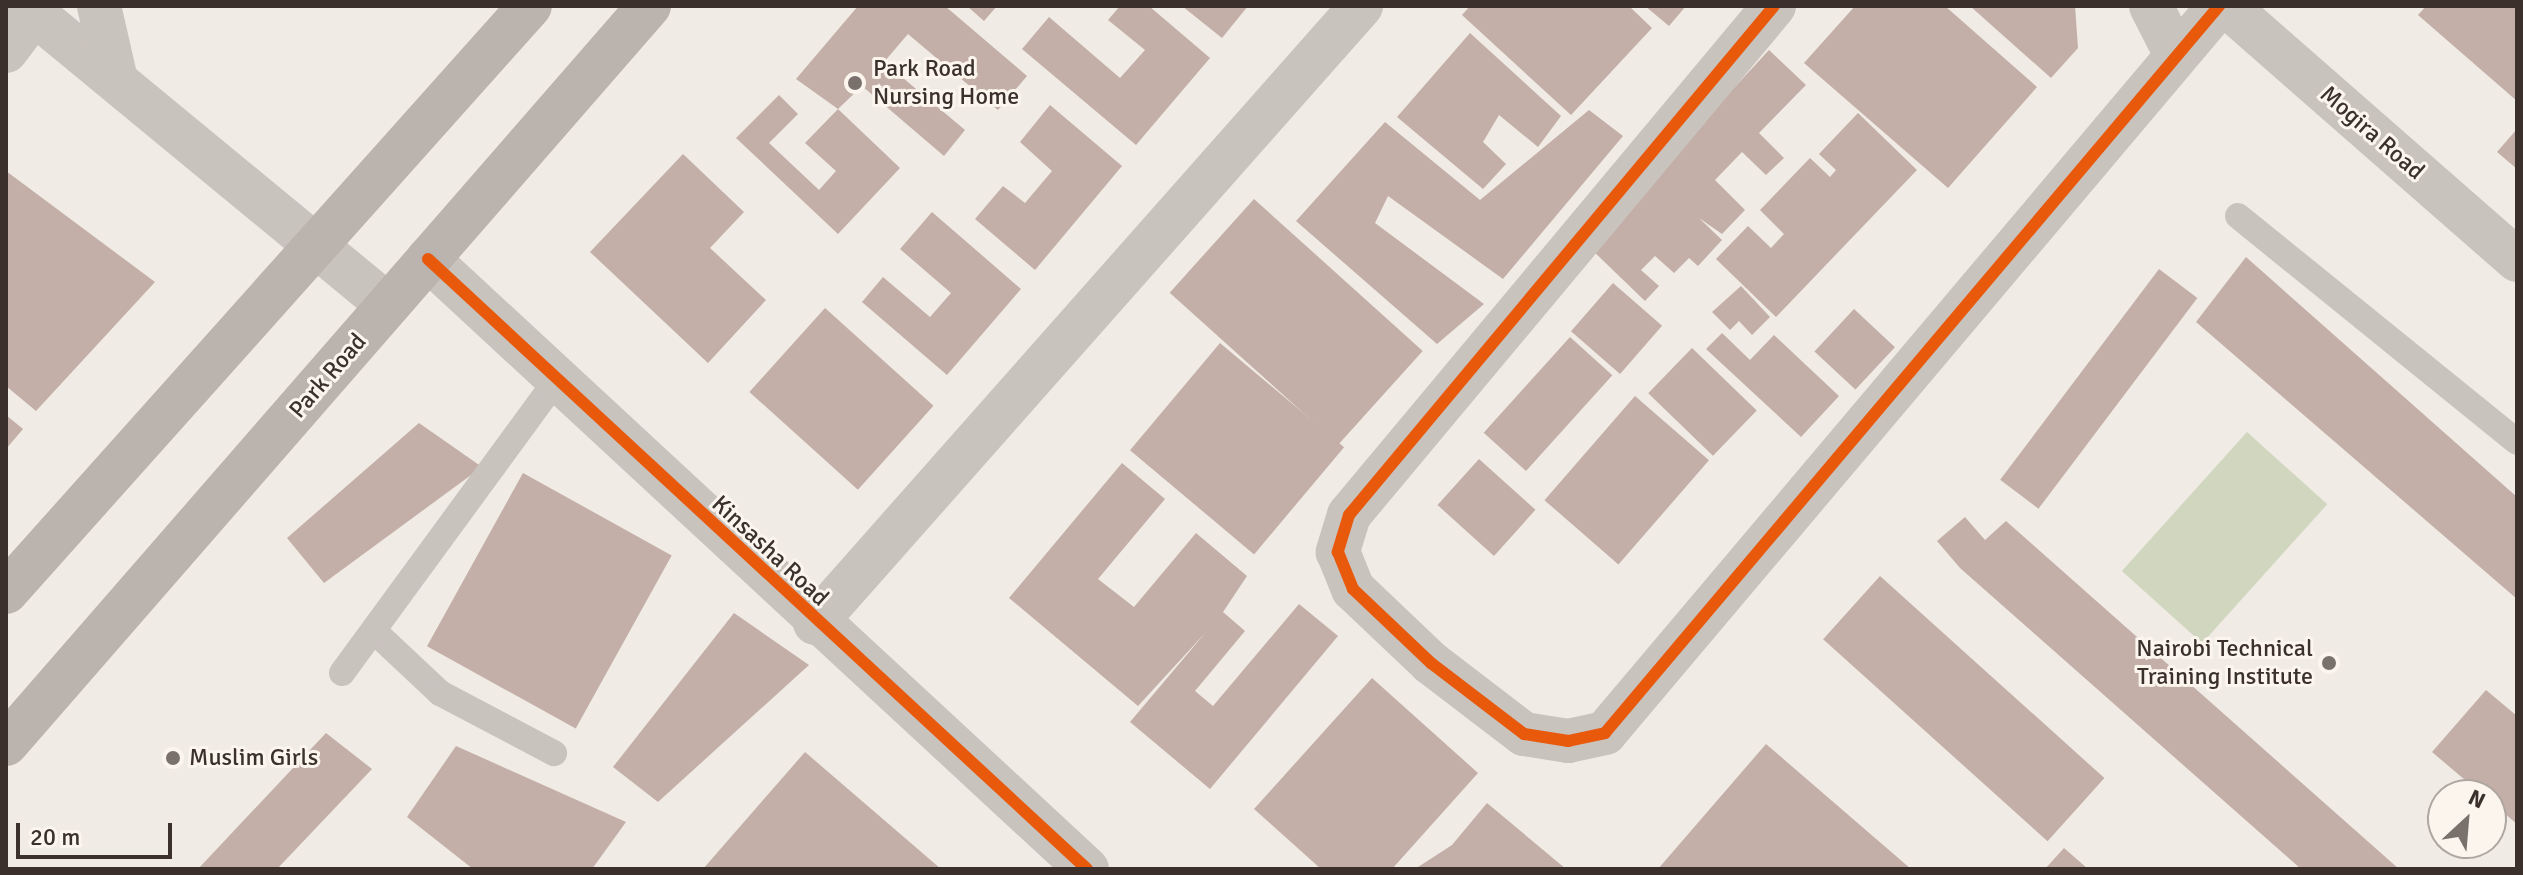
<!DOCTYPE html>
<html>
<head>
<meta charset="utf-8">
<style>
  body { margin:0 }
  #map { position:relative; width:2523px; height:875px; overflow:hidden; background:#f0ebe5; font-family:Signika,sans-serif }
  div>[style] { position:absolute }
  [style*='--x'] { left:calc(var(--x)*1px); top:calc(var(--y)*1px); width:calc(var(--w)*1px); rotate:calc(var(--a)*1deg) }
  .green>* { inset:0; background:#d1d6bf; transform-origin:0 0 }
  .building>* { inset:0; background:#c3afa7; transform-origin:0 0 }
  .lane>* { height:26px; margin:-13px; padding:0 13px; transform-origin:13px; border-radius:13px; background:#c9c3be }
  .street>* { height:44px; margin:-22px; padding:0 22px; transform-origin:22px; border-radius:22px; background:#c9c3be }
  .secondary>* { height:44px; margin:-22px; padding:0 22px; transform-origin:22px; border-radius:22px; background:#bab3ae }
  .cycleway>* { height:12px; margin:-6px; padding:0 6px; transform-origin:6px; border-radius:6px; background:#e8590c }
  .dots>* { width:22px; height:22px; translate:-50% -50%; box-sizing:border-box; border:4px solid #fbf5ee; border-radius:50% }
  span { translate:-50% -50%; white-space:nowrap; text-align:center; line-height:1.15; -webkit-text-stroke:6px #fbf5ee; paint-order:stroke }
  .poi-label { font-size:24px; color:#3b302b }
  .left { translate:0 -50%; text-align:left }
  .right { translate:-100% -50%; text-align:right }
  .street-label { font-size:24px; color:#3b302b }
  .frame { position:absolute; inset:0; border:8px solid #3b302b; pointer-events:none }
  .north { position:absolute; left:2427px; top:779px; width:80px; height:80px; box-sizing:border-box; background:#fbf5ee; border:2px solid #aea6a0; border-radius:50%; rotate:26deg; font-size:22px; font-weight:700; line-height:32px; text-align:center; color:#3b302b }
  .north::after { content:''; display:block; margin:auto; width:28px; height:36px; background:#7a716c; clip-path:polygon(50% 0,100% 100%,50% 72%,0 100%) }
  .scale { position:absolute; left:16px; top:823px; width:156px; height:36px; box-sizing:border-box; border:4px solid #3b302b; border-top:0; padding-left:10px; font-size:24px; line-height:28px; white-space:nowrap; color:#3b302b; -webkit-text-stroke:6px #fbf5ee; paint-order:stroke }
</style>
</head>
<body>
<div id="map">
  <div class="green">
    <div style="left:2247px;top:432px;width:108px;height:187px;rotate:42deg"></div>
  </div>
  <div class="building">
    <div style="clip-path:polygon(858px 6px,945px 6px,1027px 76px,998px 110px,908px 34px,884px 62px,965px 130px,944px 156px,862px 86px,838px 109px,796px 79px)"></div>
    <div style="clip-path:polygon(967px 6px,997px 6px,984px 21px)"></div>
    <div style="clip-path:polygon(1120px 6px,1149px 6px,1210px 58px,1136px 145px,1022px 49px,1049px 17px,1120px 78px,1145px 50px,1108px 20px)"></div>
    <div style="clip-path:polygon(1182px 6px,1248px 6px,1222px 38px)"></div>
    <div style="clip-path:polygon(1470px 6px,1629px 6px,1652px 28px,1571px 115px,1462px 15px)"></div>
    <div style="clip-path:polygon(1645px 6px,1686px 6px,1669px 26px)"></div>
    <div style="clip-path:polygon(1855px 6px,1945px 6px,2037px 87px,1948px 188px,1804px 63px)"></div>
    <div style="clip-path:polygon(1970px 6px,2075px 6px,2078px 48px,2051px 78px)"></div>
    <div style="clip-path:polygon(2426px 6px,2517px 6px,2517px 101px,2418px 15px)"></div>
    <div style="clip-path:polygon(1470px 33px,1561px 116px,1538px 147px,1499px 115px,1483px 142px,1506px 164px,1483px 189px,1397px 117px)"></div>
    <div style="clip-path:polygon(1769px 50px,1806px 85px,1759px 133px,1784px 158px,1766px 175px,1742px 152px,1715px 180px,1745px 210px,1722px 234px,1699px 218px,1722px 240px,1698px 266px,1689px 258px,1674px 273px,1655px 256px,1641px 270px,1659px 286px,1645px 301px,1588px 246px)"></div>
    <div style="clip-path:polygon(779px 95px,798px 114px,769px 143px,819px 190px,836px 171px,805px 143px,838px 109px,900px 168px,838px 234px,736px 138px)"></div>
    <div style="clip-path:polygon(1050px 105px,1122px 166px,1035px 270px,975px 219px,1003px 186px,1025px 203px,1052px 171px,1020px 142px)"></div>
    <div style="clip-path:polygon(1589px 110px,1623px 136px,1503px 279px,1388px 196px,1375px 223px,1484px 304px,1437px 344px,1296px 221px,1385px 122px,1480px 200px)"></div>
    <div style="clip-path:polygon(1858px 113px,1917px 170px,1776px 317px,1716px 259px,1748px 226px,1771px 248px,1784px 234px,1760px 210px,1810px 158px,1830px 177px,1836px 170px,1819px 154px)"></div>
    <div style="clip-path:polygon(2517px 129px,2517px 169px,2497px 152px)"></div>
    <div style="clip-path:polygon(683px 154px,744px 212px,710px 248px,766px 300px,708px 363px,590px 252px)"></div>
    <div style="clip-path:polygon(6px 171px,155px 282px,36px 411px,6px 386px)"></div>
    <div style="left:1254px;top:199px;width:227px;height:126px;rotate:42deg"></div>
    <div style="clip-path:polygon(932px 212px,1021px 289px,947px 375px,862px 302px,883px 277px,930px 317px,951px 293px,900px 249px)"></div>
    <div style="clip-path:polygon(2246px 257px,2517px 497px,2517px 599px,2196px 322px)"></div>
    <div style="left:2159px;top:269px;width:48px;height:264px;rotate:37deg"></div>
    <div style="left:1613px;top:283px;width:65px;height:64px;rotate:41deg"></div>
    <div style="clip-path:polygon(1741px 286px,1770px 317px,1752px 335px,1739px 321px,1730px 330px,1712px 312px)"></div>
    <div style="left:825px;top:308px;width:146px;height:113px;rotate:42deg"></div>
    <div style="left:1854px;top:309px;width:56px;height:58px;rotate:43deg"></div>
    <div style="clip-path:polygon(1722px 333px,1750px 360px,1774px 335px,1839px 396px,1801px 437px,1706px 349px)"></div>
    <div style="left:1570px;top:337px;width:57px;height:129px;rotate:42deg"></div>
    <div style="left:1220px;top:343px;width:162px;height:140px;rotate:40deg"></div>
    <div style="left:1692px;top:348px;width:90px;height:63px;rotate:44deg"></div>
    <div style="left:1635px;top:396px;width:98px;height:138px;rotate:41deg"></div>
    <div style="clip-path:polygon(6px 415px,23px 429px,6px 449px)"></div>
    <div style="clip-path:polygon(419px 423px,482px 467px,324px 583px,287px 538px)"></div>
    <div style="left:1479px;top:459px;width:76px;height:62px;rotate:42deg"></div>
    <div style="clip-path:polygon(1122px 463px,1165px 499px,1098px 579px,1134px 607px,1196px 533px,1247px 576px,1223px 612px,1245px 631px,1195px 691px,1213px 706px,1299px 604px,1338px 636px,1210px 789px,1130px 722px,1206px 632px,1138px 706px,1009px 598px)"></div>
    <div style="left:523px;top:473px;width:170px;height:198px;rotate:29deg"></div>
    <div style="clip-path:polygon(1965px 517px,1985px 540px,2006px 521px,2399px 869px,2301px 869px,1960px 568px,1937px 541px)"></div>
    <div style="left:1880px;top:576px;width:302px;height:85px;rotate:42deg"></div>
    <div style="clip-path:polygon(734px 613px,809px 665px,658px 802px,613px 767px)"></div>
    <div style="clip-path:polygon(1372px 678px,1478px 773px,1392px 869px,1321px 869px,1254px 809px)"></div>
    <div style="clip-path:polygon(2486px 690px,2517px 716px,2517px 824px,2432px 752px)"></div>
    <div style="clip-path:polygon(326px 733px,372px 769px,277px 869px,198px 869px)"></div>
    <div style="clip-path:polygon(1766px 744px,1911px 869px,1658px 869px)"></div>
    <div style="clip-path:polygon(456px 746px,626px 822px,592px 869px,473px 869px,407px 817px)"></div>
    <div style="clip-path:polygon(805px 752px,941px 869px,703px 869px)"></div>
    <div style="clip-path:polygon(1487px 803px,1566px 869px,1415px 869px,1452px 845px)"></div>
    <div style="clip-path:polygon(2064px 848px,2088px 869px,2045px 869px)"></div>
  </div>
  <div class="lane">
    <div style="--x:2238;--y:216;--w:359;--a:39"></div>
    <div style="--x:374;--y:631;--w:91;--a:43.2"></div>
    <div style="--x:440;--y:693;--w:129;--a:27.8"></div>
    <div style="--x:342;--y:673;--w:362;--a:-53.8"></div>
  </div>
  <div class="street">
    <div style="--x:25;--y:6;--w:470;--a:39.5"></div>
    <div style="--x:99;--y:6;--w:76;--a:77.1"></div>
    <div style="--x:1774;--y:6;--w:663;--a:129.86"></div>
    <div style="--x:1349;--y:515;--w:39;--a:107"></div>
    <div style="--x:1338;--y:552;--w:40;--a:68"></div>
    <div style="--x:1353;--y:589;--w:108;--a:43.5"></div>
    <div style="--x:1431;--y:663;--w:117;--a:37.4"></div>
    <div style="--x:1524;--y:734;--w:45;--a:9"></div>
    <div style="--x:1568;--y:741;--w:38;--a:-12"></div>
    <div style="--x:1605;--y:733;--w:952;--a:-49.82"></div>
    <div style="--x:2151;--y:6;--w:53;--a:62.9"></div>
    <div style="--x:2227;--y:6;--w:386;--a:41.2"></div>
    <div style="--x:6;--y:51;--w:46;--a:-52.9"></div>
    <div style="--x:428;--y:259;--w:898;--a:42.79"></div>
    <div style="--x:815;--y:623;--w:824;--a:-48.49"></div>
  </div>
  <div class="secondary">
    <div style="--x:6;--y:592;--w:786;--a:-48.2"></div>
    <div style="--x:6;--y:744;--w:979;--a:-48.94"></div>
  </div>
  <div class="cycleway">
    <div style="--x:1774;--y:6;--w:663;--a:129.86"></div>
    <div style="--x:1349;--y:515;--w:39;--a:107"></div>
    <div style="--x:1338;--y:552;--w:40;--a:68"></div>
    <div style="--x:1353;--y:589;--w:108;--a:43.5"></div>
    <div style="--x:1431;--y:663;--w:117;--a:37.4"></div>
    <div style="--x:1524;--y:734;--w:45;--a:9"></div>
    <div style="--x:1568;--y:741;--w:38;--a:-12"></div>
    <div style="--x:1605;--y:733;--w:952;--a:-49.82"></div>
    <div style="--x:428;--y:259;--w:898;--a:42.79"></div>
  </div>
  <div class="dots">
    <div style="left:855px;top:83px;background:#7a716c"></div>
    <div style="left:2329px;top:663px;background:#7a716c"></div>
    <div style="left:173px;top:758px;background:#7a716c"></div>
  </div>
  <div class="poi-label">
    <span class="left" style="left:873px;top:83px">Park Road<br>Nursing Home</span>
    <span class="right" style="left:2313px;top:663px">Nairobi Technical<br>Training Institute</span>
    <span class="left" style="left:189px;top:758px">Muslim Girls</span>
  </div>
  <div class="street-label">
    <span style="left:2372px;top:133px;rotate:41deg">Mogira Road</span>
    <span style="left:328px;top:376px;rotate:-49deg">Park Road</span>
    <span style="left:770px;top:551px;rotate:43deg">Kinsasha Road</span>
  </div>
  <div class="frame"></div>
  <div class="north">N</div>
  <div class="scale">20 m</div>
</div>
</body>
</html>
